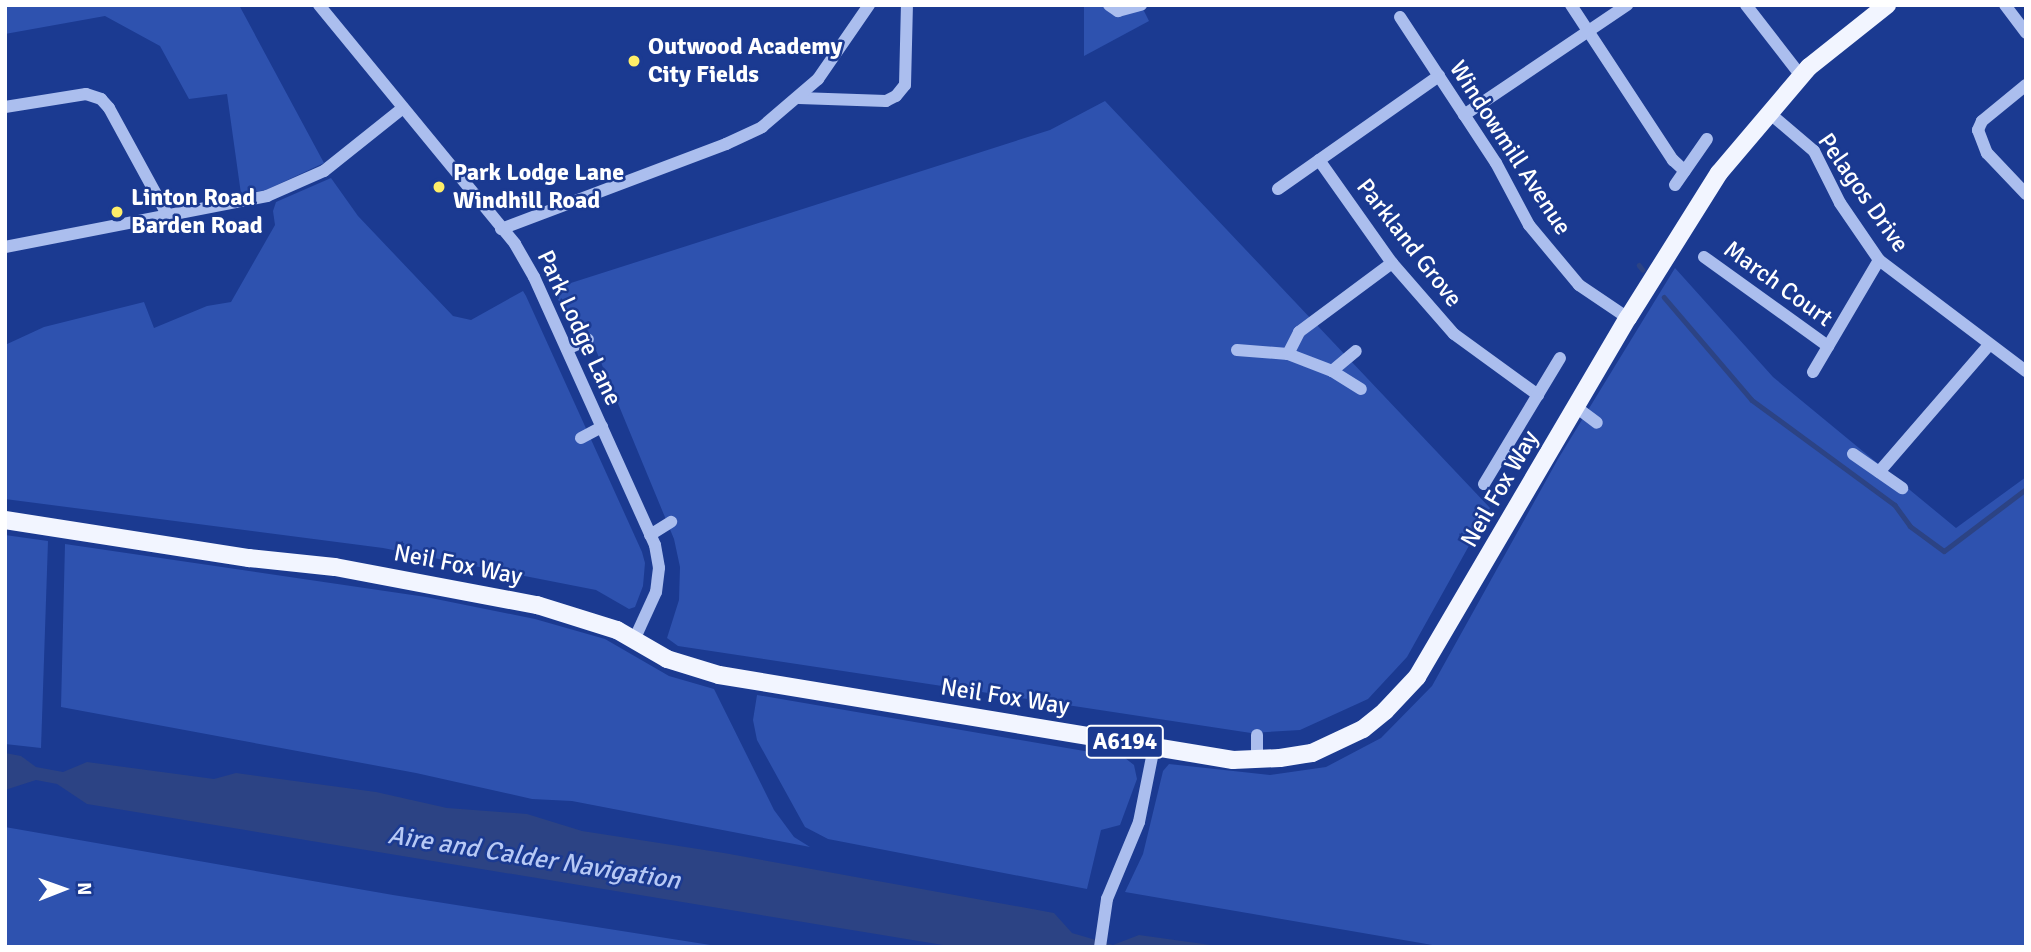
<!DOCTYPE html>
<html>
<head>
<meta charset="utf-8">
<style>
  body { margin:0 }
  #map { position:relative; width:2031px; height:952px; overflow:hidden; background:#1b3a91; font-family:Signika,sans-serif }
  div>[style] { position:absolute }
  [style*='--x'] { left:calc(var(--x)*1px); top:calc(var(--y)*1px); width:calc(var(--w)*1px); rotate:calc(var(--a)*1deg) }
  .green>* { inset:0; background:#2e52af }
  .water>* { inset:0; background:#2c4384 }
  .stream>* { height:4.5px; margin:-2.25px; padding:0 2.25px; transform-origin:2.25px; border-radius:2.25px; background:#2c4384 }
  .minor>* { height:12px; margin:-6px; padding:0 6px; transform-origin:6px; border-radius:6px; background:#abbeee }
  .major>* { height:18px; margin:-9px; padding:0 9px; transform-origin:9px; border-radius:9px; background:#f2f5ff }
  .dots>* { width:19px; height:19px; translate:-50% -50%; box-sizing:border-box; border:4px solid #1b3a91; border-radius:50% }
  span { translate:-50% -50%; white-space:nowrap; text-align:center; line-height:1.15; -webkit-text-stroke:5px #1b3a91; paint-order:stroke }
  .shield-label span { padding:2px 5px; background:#1b3a91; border:2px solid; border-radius:5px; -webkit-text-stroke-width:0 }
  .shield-label { font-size:23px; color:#fff; font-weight:700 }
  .poi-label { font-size:24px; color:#fff; font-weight:700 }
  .left { translate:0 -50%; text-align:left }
  .street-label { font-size:24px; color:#fff }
  .water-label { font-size:26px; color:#b7c9f5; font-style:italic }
  .frame { position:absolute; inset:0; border:7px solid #fff; pointer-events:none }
  .north { position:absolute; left:28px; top:854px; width:70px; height:70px; -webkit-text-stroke:5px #1b3a91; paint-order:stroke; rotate:89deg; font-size:19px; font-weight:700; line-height:28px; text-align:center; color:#fff }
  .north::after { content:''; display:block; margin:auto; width:24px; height:32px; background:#fff; clip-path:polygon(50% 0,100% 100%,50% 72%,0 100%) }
</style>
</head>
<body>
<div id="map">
  <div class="green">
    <div style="clip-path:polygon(5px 5px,239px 5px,324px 163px,266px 190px,241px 194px,227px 94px,189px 99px,160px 46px,105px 16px,5px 34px)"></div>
    <div style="clip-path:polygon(1084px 5px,1141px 5px,1149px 21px,1084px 56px)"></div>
    <div style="clip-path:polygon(1105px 101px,1490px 508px,1407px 657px,1368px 699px,1300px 730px,1251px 733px,678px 646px,667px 638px,679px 600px,680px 567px,674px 539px,588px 331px,583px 325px,577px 327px,572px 324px,552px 289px,1050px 130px)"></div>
    <div style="clip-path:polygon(331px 178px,358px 216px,453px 316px,471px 320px,523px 291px,526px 296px,642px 552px,645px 563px,643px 586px,635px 607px,629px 609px,596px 590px,383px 548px,5px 499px,5px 345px,44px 327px,144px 302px,154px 328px,207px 306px,231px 302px,275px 225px,273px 211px,276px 202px)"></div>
    <div style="clip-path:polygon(1675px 268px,1773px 377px,1956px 528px,2026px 477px,2026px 947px,1444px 947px,1125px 892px,1143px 854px,1163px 771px,1169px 764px,1270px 775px,1326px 767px,1381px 738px,1432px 686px,1558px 459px)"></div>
    <div style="clip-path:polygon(5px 535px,48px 541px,41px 748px,5px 744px)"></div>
    <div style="clip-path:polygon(65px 544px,426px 597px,535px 619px,605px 639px,669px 676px,714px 689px,774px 810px,794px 837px,810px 847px,572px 801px,532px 799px,416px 773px,61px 707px)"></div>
    <div style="clip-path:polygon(757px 695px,1125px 758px,1134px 765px,1137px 779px,1120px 825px,1101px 830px,1087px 889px,828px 839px,805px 827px,757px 740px,753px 720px)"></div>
    <div style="clip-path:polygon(5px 827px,393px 895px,723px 947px,5px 947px)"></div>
  </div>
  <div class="water">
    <div style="clip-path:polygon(5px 753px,21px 756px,36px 767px,63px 772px,87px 762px,214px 779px,236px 773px,376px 792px,447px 808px,527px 814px,582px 831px,724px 853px,1054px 913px,1072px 933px,1113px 945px,1139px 935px,1225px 947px,943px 945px,87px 804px,57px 784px,36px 780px,5px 790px)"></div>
  </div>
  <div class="stream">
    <div style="--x:1639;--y:265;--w:6;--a:51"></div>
    <div style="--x:1664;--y:297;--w:135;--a:49.5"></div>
    <div style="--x:1752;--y:400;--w:177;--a:36.3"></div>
    <div style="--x:1895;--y:505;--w:26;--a:54"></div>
    <div style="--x:1910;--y:526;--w:42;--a:36.3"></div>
    <div style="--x:1944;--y:551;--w:103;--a:-37.1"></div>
  </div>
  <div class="minor">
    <div style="--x:319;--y:5;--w:309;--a:50.6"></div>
    <div style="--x:515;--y:244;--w:38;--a:60"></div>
    <div style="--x:534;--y:277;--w:294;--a:65.7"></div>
    <div style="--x:655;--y:545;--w:23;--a:80"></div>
    <div style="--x:659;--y:568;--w:24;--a:97"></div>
    <div style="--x:656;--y:592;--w:53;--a:114.6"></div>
    <div style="--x:1109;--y:5;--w:11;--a:34"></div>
    <div style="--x:1118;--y:11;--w:24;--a:-15"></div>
    <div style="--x:1571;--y:5;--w:186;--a:56.7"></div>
    <div style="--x:1673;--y:160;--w:16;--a:43"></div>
    <div style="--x:1746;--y:5;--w:90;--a:52.2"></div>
    <div style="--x:2005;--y:5;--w:35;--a:53"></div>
    <div style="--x:1400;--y:17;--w:175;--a:56.7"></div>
    <div style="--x:1496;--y:163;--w:70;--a:62"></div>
    <div style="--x:1529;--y:225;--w:78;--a:50.2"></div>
    <div style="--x:1579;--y:285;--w:59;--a:34"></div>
    <div style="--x:2026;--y:85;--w:57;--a:140.7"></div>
    <div style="--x:1982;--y:121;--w:10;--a:114"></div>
    <div style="--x:1978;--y:130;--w:25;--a:69"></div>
    <div style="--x:1987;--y:153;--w:57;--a:46.4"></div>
    <div style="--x:799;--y:98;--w:87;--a:2"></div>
    <div style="--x:886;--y:101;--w:11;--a:-27"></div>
    <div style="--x:896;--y:96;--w:14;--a:-51"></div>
    <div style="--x:905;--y:85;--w:80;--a:-88.6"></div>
    <div style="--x:5;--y:107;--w:82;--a:-9.1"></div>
    <div style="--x:86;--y:94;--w:16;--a:18"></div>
    <div style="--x:101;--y:99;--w:12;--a:48"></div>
    <div style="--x:109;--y:108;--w:123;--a:61.4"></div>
    <div style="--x:1768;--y:112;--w:60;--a:40.3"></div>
    <div style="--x:1814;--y:151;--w:58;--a:63.4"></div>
    <div style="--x:1840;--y:203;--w:69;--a:55.6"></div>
    <div style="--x:1879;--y:260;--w:184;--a:37.1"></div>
    <div style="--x:1464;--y:115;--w:197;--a:-34"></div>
    <div style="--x:1319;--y:160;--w:126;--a:54.7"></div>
    <div style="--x:1392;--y:263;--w:94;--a:48.9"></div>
    <div style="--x:1454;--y:334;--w:104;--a:36"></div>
    <div style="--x:1675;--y:185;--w:56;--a:-55.2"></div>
    <div style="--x:1278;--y:189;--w:197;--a:-35.1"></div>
    <div style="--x:501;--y:229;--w:241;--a:-20.7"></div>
    <div style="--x:726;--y:144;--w:40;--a:-25"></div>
    <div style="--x:762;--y:127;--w:74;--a:-40.6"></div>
    <div style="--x:818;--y:79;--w:90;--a:-55.4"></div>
    <div style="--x:5;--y:247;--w:267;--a:-11"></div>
    <div style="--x:267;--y:196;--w:62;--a:-23.7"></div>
    <div style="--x:324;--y:171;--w:101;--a:-38.6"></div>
    <div style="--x:1704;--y:257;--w:153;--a:35.7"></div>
    <div style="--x:567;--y:349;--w:23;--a:-25"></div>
    <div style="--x:1237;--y:350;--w:51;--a:4.5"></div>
    <div style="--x:1288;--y:354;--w:47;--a:21.1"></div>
    <div style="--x:1332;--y:371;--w:34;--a:32"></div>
    <div style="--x:1288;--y:354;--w:25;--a:-63"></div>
    <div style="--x:1299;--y:332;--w:116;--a:-36.6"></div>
    <div style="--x:1332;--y:371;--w:31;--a:-40"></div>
    <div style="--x:1813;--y:372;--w:130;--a:-59.5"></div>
    <div style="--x:1576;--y:407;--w:26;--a:37"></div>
    <div style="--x:581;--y:438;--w:24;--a:-28"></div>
    <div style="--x:1853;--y:454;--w:60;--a:34.8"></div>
    <div style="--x:1879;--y:472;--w:168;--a:-49.1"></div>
    <div style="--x:1484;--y:484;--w:147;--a:-58.9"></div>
    <div style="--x:650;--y:535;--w:25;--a:-32"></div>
    <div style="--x:1257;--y:735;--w:25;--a:90"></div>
    <div style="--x:1100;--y:947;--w:49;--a:-81.7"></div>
    <div style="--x:1107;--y:899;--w:83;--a:-67.4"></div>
    <div style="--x:1139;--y:822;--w:76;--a:-78.7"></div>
  </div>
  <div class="major">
    <div style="--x:5;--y:520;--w:247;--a:8.9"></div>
    <div style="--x:249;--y:558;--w:86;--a:6"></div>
    <div style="--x:335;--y:567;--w:206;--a:10.7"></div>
    <div style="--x:537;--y:605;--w:84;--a:17.4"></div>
    <div style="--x:617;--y:630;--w:58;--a:30.1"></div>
    <div style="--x:667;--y:659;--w:54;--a:17.1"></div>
    <div style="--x:719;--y:675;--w:521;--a:9.39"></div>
    <div style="--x:1233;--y:760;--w:47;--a:-2.4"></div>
    <div style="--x:1280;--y:758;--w:32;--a:-9"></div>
    <div style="--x:1312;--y:753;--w:56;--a:-25.2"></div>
    <div style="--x:1363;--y:729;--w:28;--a:-39"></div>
    <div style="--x:1385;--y:711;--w:47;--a:-46.7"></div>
    <div style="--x:1417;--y:677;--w:416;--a:-59.6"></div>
    <div style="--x:1628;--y:318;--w:171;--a:-57.9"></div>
    <div style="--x:1719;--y:173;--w:139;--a:-49.7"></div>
    <div style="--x:1809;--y:67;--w:100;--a:-38.5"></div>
  </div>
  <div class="dots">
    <div style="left:634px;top:61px;background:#ffee68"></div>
    <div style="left:439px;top:187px;background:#ffee68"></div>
    <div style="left:117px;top:212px;background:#ffee68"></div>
  </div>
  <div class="shield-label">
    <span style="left:1125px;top:742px">A6194</span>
  </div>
  <div class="poi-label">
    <span class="left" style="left:648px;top:61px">Outwood Academy<br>City Fields</span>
    <span class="left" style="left:453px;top:187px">Park Lodge Lane<br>Windhill Road</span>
    <span class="left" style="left:131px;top:212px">Linton Road<br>Barden Road</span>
  </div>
  <div class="street-label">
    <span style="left:1510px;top:148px;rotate:57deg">Windowmill Avenue</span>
    <span style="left:1863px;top:193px;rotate:55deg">Pelagos Drive</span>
    <span style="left:1409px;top:243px;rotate:52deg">Parkland Grove</span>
    <span style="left:1778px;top:284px;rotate:36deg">March Court</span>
    <span style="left:579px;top:328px;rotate:65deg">Park Lodge Lane</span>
    <span style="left:1500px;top:489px;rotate:-60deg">Neil Fox Way</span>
    <span style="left:458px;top:565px;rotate:11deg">Neil Fox Way</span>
    <span style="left:1005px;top:697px;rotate:9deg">Neil Fox Way</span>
  </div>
  <div class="water-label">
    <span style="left:534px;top:859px;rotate:9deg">Aire and Calder Navigation</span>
  </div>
  <div class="frame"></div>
  <div class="north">N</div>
</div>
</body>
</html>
